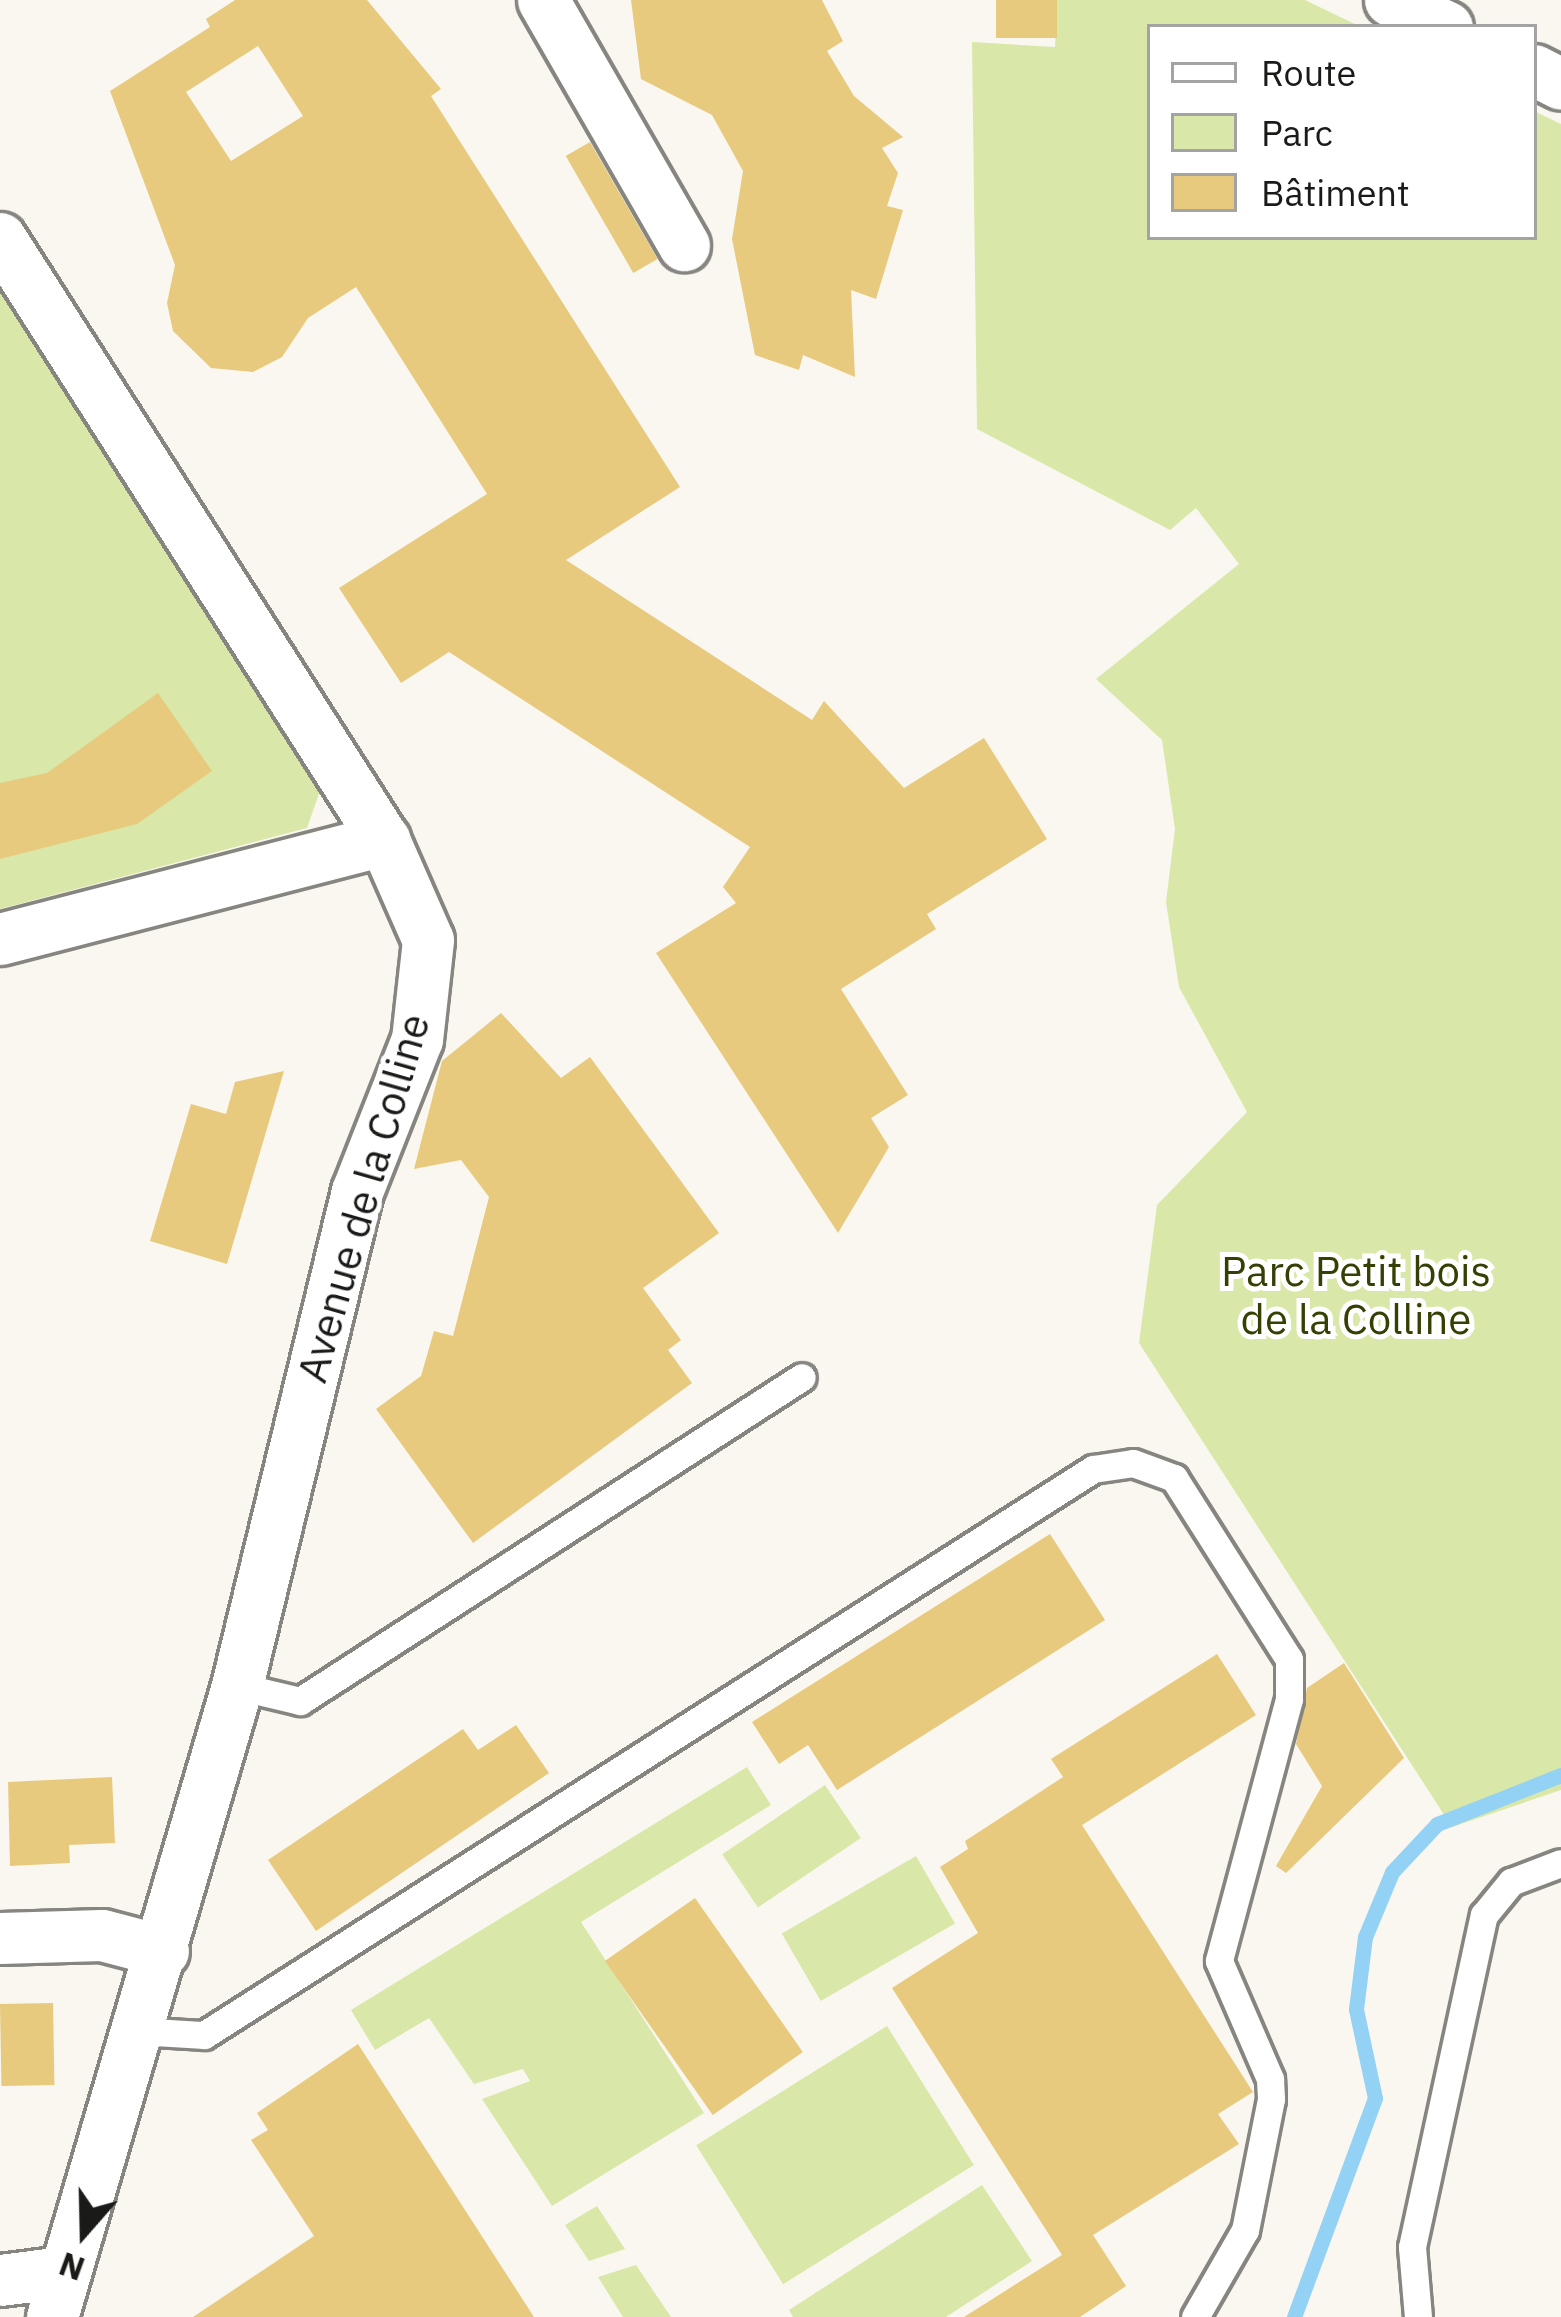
<!DOCTYPE html>
<html>
<head>
<meta charset="utf-8">
<style>
  body { margin:0 }
  #map { position:relative; width:1561px; height:2317px; overflow:hidden; background:#faf7f1; font-family:"IBM Plex Sans",sans-serif }
  div>[style] { position:absolute }
  [style*='--x'] { left:calc(var(--x)*1px); top:calc(var(--y)*1px); width:calc(var(--w)*1px); rotate:calc(var(--a)*1deg) }
  .green>* { inset:0; background:#d9e8a9; transform-origin:0 0 }
  .stream>* { height:15px; margin:-7.5px; padding:0 7.5px; transform-origin:7.5px; border-radius:7.5px; background:#93d1f5 }
  .building>* { inset:0; background:#e7ca7d; transform-origin:0 0 }
  .roads { filter:drop-shadow(3px 0 #878580) drop-shadow(-3px 0 #878580) drop-shadow(0 3px #878580) drop-shadow(0 -3px #878580) }
  .lane>* { height:27px; margin:-13.5px; padding:0 13.5px; transform-origin:13.5px; border-radius:13.5px; background:#fff }
  .street>* { height:51px; margin:-25.5px; padding:0 25.5px; transform-origin:25.5px; border-radius:25.5px; background:#fff }
  span { translate:-50% -50%; white-space:nowrap; text-align:center; line-height:1.15; -webkit-text-stroke:10px #fff; paint-order:stroke }
  .street-label { font-size:42px; color:#1a1a18 }
  .park-label { font-size:42px; color:#364004 }
  .legend { position:absolute; left:1147px; top:24px; width:390px; height:216px; box-sizing:border-box; background:#fff; border:3px solid #a3a3a3; margin:0; padding:15px 21px; list-style:none; font-size:36px; color:#1a1a18 }
  .legend li { display:flex; align-items:center; gap:24px; height:60px }
  .legend b { width:60px; border:3px solid #a3a3a3 }
  .north { position:absolute; left:24px; top:2173px; width:120px; height:120px; -webkit-text-stroke:9px #fff; paint-order:stroke; rotate:200deg; font-size:33px; font-weight:700; line-height:48px; text-align:center; color:#1a1a18 }
  .north::after { content:''; display:block; margin:auto; width:42px; height:54px; background:#1a1a18; clip-path:polygon(50% 0,100% 100%,50% 72%,0 100%) }
</style>
</head>
<body>
<div id="map">
  <div class="green">
    <div style="clip-path:polygon(1057px 0,1305px 0,1361px 27px,1150px 27px,1150px 237px,1534px 237px,1534px 111px,1561px 124px,1561px 1790px,1452px 1827px,1139px 1343px,1157px 1205px,1247px 1112px,1179px 987px,1166px 902px,1175px 829px,1162px 740px,1096px 679px,1239px 564px,1196px 508px,1170px 530px,977px 429px,972px 42px,1055px 47px)"></div>
    <div style="clip-path:polygon(0 283px,321px 788px,307px 828px,0 909px)"></div>
    <div style="clip-path:polygon(747px 1767px,771px 1805px,581px 1922px,704px 2113px,552px 2206px,482px 2099px,530px 2081px,523px 2069px,474px 2084px,429px 2018px,375px 2050px,351px 2010px)"></div>
    <div style="left:825px;top:1785px;width:64px;height:124px;rotate:56deg"></div>
    <div style="left:916px;top:1856px;width:78px;height:155px;rotate:60deg"></div>
    <div style="left:887px;top:2026px;width:164px;height:225px;rotate:58deg"></div>
    <div style="clip-path:polygon(982px 2185px,1032px 2261px,946px 2317px,793px 2317px,789px 2310px)"></div>
    <div style="clip-path:polygon(597px 2206px,625px 2249px,589px 2261px,565px 2225px)"></div>
    <div style="clip-path:polygon(636px 2265px,671px 2317px,623px 2317px,598px 2277px)"></div>
  </div>
  <div class="stream">
    <div style="--x:1294;--y:2317;--w:233;--a:-69.7"></div>
    <div style="--x:1375;--y:2098;--w:91;--a:-102.1"></div>
    <div style="--x:1356;--y:2009;--w:73;--a:-82.9"></div>
    <div style="--x:1365;--y:1937;--w:70;--a:-67.4"></div>
    <div style="--x:1392;--y:1872;--w:66;--a:-46.8"></div>
    <div style="--x:1437;--y:1824;--w:133;--a:-21.6"></div>
  </div>
  <div class="building">
    <div style="clip-path:polygon(evenodd,235px 0,367px 0,441px 89px,431px 96px,680px 487px,566px 560px,812px 720px,824px 701px,904px 788px,984px 738px,1047px 839px,927px 914px,936px 929px,841px 989px,908px 1095px,871px 1118px,889px 1147px,838px 1233px,656px 953px,736px 903px,723px 887px,750px 847px,449px 652px,401px 683px,339px 588px,487px 494px,356px 287px,308px 318px,282px 357px,253px 372px,211px 368px,173px 331px,167px 303px,175px 265px,110px 91px,210px 27px,206px 19px,235px 0,258px 46px,303px 116px,231px 161px,186px 92px,258px 46px)"></div>
    <div style="clip-path:polygon(631px 0,822px 0,843px 41px,827px 51px,854px 96px,903px 137px,882px 148px,898px 173px,887px 206px,903px 210px,876px 299px,851px 290px,855px 377px,803px 355px,799px 370px,755px 355px,732px 239px,743px 171px,712px 115px,641px 79px)"></div>
    <div style="left:996px;top:0;width:61px;height:38px"></div>
    <div style="left:590px;top:142px;width:135px;height:28px;rotate:60deg"></div>
    <div style="clip-path:polygon(158px 693px,212px 771px,137px 824px,0 859px,0 783px,47px 773px)"></div>
    <div style="clip-path:polygon(501px 1013px,561px 1078px,590px 1057px,719px 1233px,643px 1288px,681px 1340px,668px 1350px,692px 1383px,473px 1543px,376px 1409px,421px 1376px,434px 1331px,453px 1336px,489px 1197px,461px 1160px,414px 1169px,442px 1061px)"></div>
    <div style="clip-path:polygon(284px 1071px,227px 1264px,150px 1241px,191px 1104px,226px 1114px,235px 1082px)"></div>
    <div style="clip-path:polygon(1050px 1534px,1105px 1620px,837px 1790px,808px 1745px,779px 1764px,752px 1722px)"></div>
    <div style="clip-path:polygon(1217px 1654px,1256px 1715px,1082px 1825px,1253px 2092px,1218px 2114px,1239px 2144px,1093px 2235px,1126px 2286px,1080px 2317px,964px 2317px,1062px 2255px,892px 1988px,978px 1933px,940px 1867px,968px 1849px,965px 1841px,1063px 1777px,1051px 1759px)"></div>
    <div style="clip-path:polygon(1344px 1663px,1404px 1758px,1286px 1873px,1276px 1866px,1322px 1786px,1296px 1744px,1307px 1688px)"></div>
    <div style="clip-path:polygon(516px 1725px,549px 1773px,316px 1931px,268px 1860px,463px 1729px,478px 1750px)"></div>
    <div style="clip-path:polygon(112px 1777px,115px 1843px,69px 1845px,70px 1863px,10px 1866px,8px 1782px)"></div>
    <div style="left:695px;top:1898px;width:188px;height:110px;rotate:55deg"></div>
    <div style="left:53px;top:2003px;width:82px;height:53px;rotate:89deg"></div>
    <div style="clip-path:polygon(358px 2044px,534px 2317px,193px 2317px,314px 2236px,251px 2140px,268px 2130px,257px 2113px)"></div>
  </div>
  <div class="roads">
    <div class="lane">
      <div style="--x:237;--y:1686;--w:65;--a:13.4"></div>
      <div style="--x:300;--y:1701;--w:597;--a:-32.84"></div>
      <div style="--x:138;--y:2031;--w:66;--a:3.5"></div>
      <div style="--x:204;--y:2035;--w:1054;--a:-32.48"></div>
      <div style="--x:1093;--y:1469;--w:40;--a:-8.5"></div>
      <div style="--x:1133;--y:1463;--w:44;--a:20.1"></div>
      <div style="--x:1174;--y:1478;--w:214;--a:57.6"></div>
      <div style="--x:1289;--y:1659;--w:40;--a:90"></div>
      <div style="--x:1289;--y:1699;--w:271;--a:105"></div>
      <div style="--x:1219;--y:1961;--w:129;--a:66.6"></div>
      <div style="--x:1270;--y:2079;--w:20;--a:87"></div>
      <div style="--x:1271;--y:2099;--w:134;--a:101.2"></div>
      <div style="--x:1245;--y:2230;--w:100;--a:119.9"></div>
      <div style="--x:1418;--y:2317;--w:70;--a:-94.9"></div>
      <div style="--x:1412;--y:2247;--w:340;--a:-77.8"></div>
      <div style="--x:1484;--y:1915;--w:43;--a:-50.7"></div>
      <div style="--x:1511;--y:1882;--w:53;--a:-20.8"></div>
    </div>
    <div class="street">
      <div style="--x:543;--y:0;--w:283;--a:60.1"></div>
      <div style="--x:1390;--y:0;--w:63;--a:25.3"></div>
      <div style="--x:1534;--y:70;--w:30;--a:27"></div>
      <div style="--x:0;--y:238;--w:714;--a:57.47"></div>
      <div style="--x:384;--y:840;--w:109;--a:66.3"></div>
      <div style="--x:428;--y:940;--w:100;--a:96.3"></div>
      <div style="--x:417;--y:1039;--w:163;--a:111.5"></div>
      <div style="--x:357;--y:1191;--w:509;--a:103.63"></div>
      <div style="--x:237;--y:1686;--w:658;--a:106.34"></div>
      <div style="--x:0;--y:939;--w:397;--a:-14.5"></div>
      <div style="--x:0;--y:1938;--w:102;--a:-1.7"></div>
      <div style="--x:102;--y:1935;--w:63;--a:14.7"></div>
      <div style="--x:0;--y:2280;--w:64;--a:-7.2"></div>
    </div>
  </div>
  <div class="street-label">
    <span style="left:363px;top:1198px;rotate:-74deg">Avenue de la Colline</span>
  </div>
  <div class="park-label">
    <span style="left:1356px;top:1295px">Parc Petit bois<br>de la Colline</span>
  </div>
  <ul class="legend">
  <li><b style="height:15px;background:#fff"></b>Route</li>
  <li><b style="height:33px;background:#d9e8a9"></b>Parc</li>
  <li><b style="height:33px;background:#e7ca7d"></b>Bâtiment</li>
  </ul>
  <div class="north">N</div>
</div>
</body>
</html>
